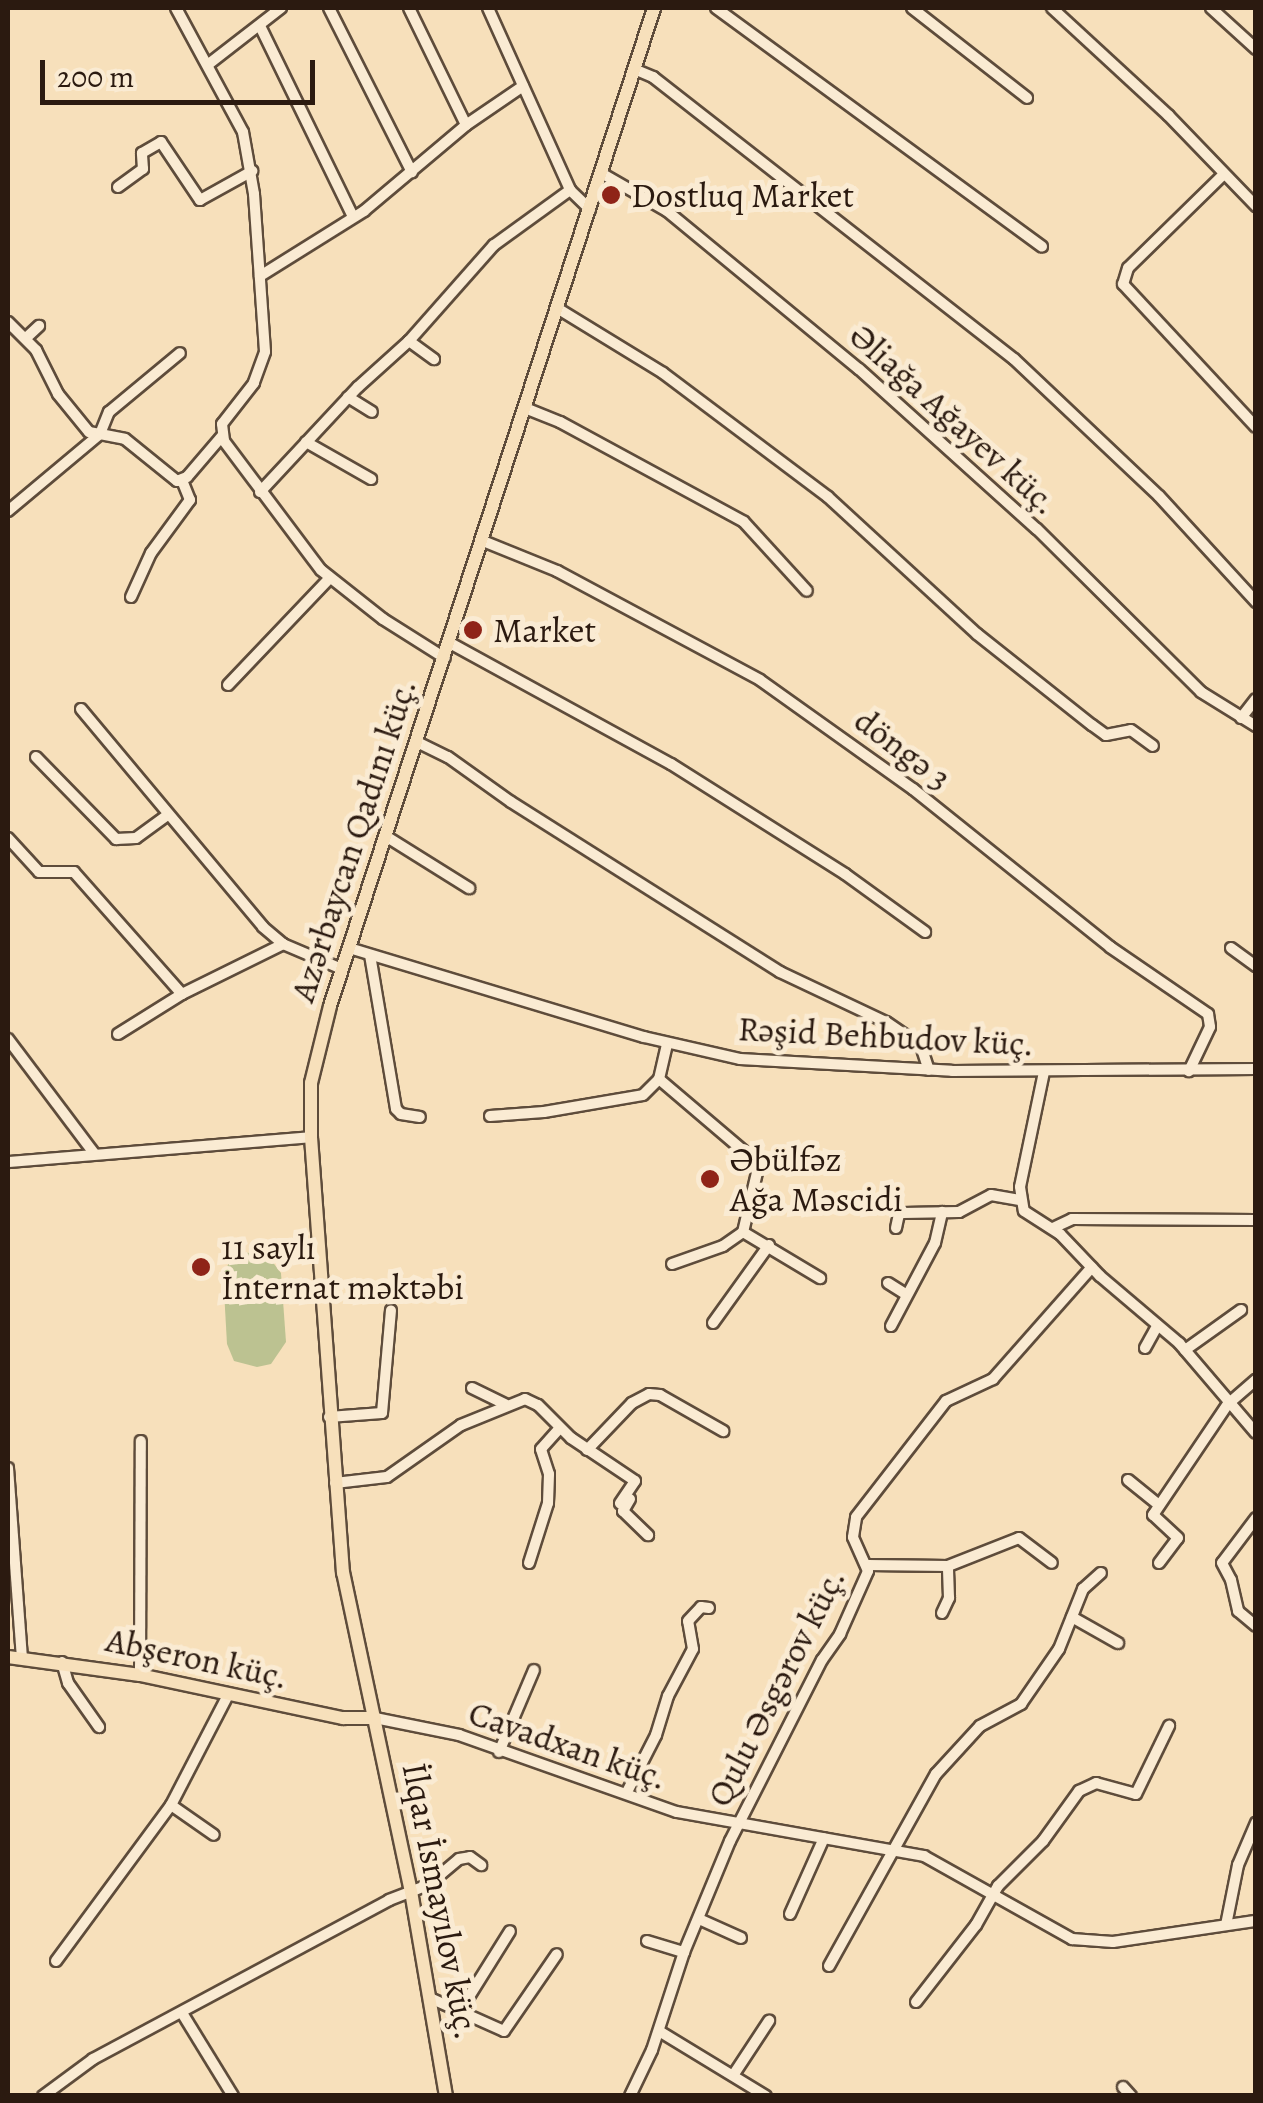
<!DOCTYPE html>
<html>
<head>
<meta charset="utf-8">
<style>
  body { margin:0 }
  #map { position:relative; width:1263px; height:2103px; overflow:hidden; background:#f7e0bb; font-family:Alegreya,serif }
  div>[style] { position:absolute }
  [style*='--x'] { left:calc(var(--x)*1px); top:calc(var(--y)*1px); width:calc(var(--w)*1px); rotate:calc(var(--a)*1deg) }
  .green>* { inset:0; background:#bcc291 }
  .roads { filter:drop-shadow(2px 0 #5e4c3b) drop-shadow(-2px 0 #5e4c3b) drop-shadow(0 2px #5e4c3b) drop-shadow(0 -2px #5e4c3b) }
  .minor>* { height:10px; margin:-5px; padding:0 5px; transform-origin:5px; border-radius:5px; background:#faebd3 }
  .major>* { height:12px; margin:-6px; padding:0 6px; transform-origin:6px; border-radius:6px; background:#f7e0bb }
  .dots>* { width:28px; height:28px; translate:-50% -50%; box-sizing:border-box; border:5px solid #faebd3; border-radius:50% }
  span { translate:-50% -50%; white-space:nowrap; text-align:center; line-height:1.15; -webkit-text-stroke:10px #faebd3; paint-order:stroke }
  .poi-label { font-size:35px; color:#2b1a10 }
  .left { translate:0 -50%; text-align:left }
  .street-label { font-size:35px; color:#2b1a10 }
  .frame { position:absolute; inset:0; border:10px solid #2b1a10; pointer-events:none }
  .scale { position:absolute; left:40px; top:60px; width:275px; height:45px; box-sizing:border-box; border:5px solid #2b1a10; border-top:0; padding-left:12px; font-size:30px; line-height:35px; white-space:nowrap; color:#2b1a10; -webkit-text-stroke:8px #faebd3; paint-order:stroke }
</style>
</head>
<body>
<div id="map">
  <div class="green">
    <div style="clip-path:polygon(243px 1252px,268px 1256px,281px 1273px,286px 1342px,271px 1364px,257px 1367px,234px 1361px,227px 1344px,223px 1273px,233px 1257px)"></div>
  </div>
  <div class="roads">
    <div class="minor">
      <div style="--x:176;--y:8;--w:141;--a:61.6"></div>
      <div style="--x:243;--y:132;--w:63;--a:79.9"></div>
      <div style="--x:254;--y:194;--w:158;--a:86"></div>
      <div style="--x:265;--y:352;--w:33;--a:110"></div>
      <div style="--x:254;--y:383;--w:52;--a:128"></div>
      <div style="--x:222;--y:424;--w:17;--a:83"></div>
      <div style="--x:224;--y:441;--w:161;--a:53.1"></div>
      <div style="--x:321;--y:570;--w:79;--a:38.3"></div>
      <div style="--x:383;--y:619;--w:73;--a:32.2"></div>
      <div style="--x:329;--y:8;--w:184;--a:63.2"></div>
      <div style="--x:409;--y:8;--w:130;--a:64"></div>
      <div style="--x:488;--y:8;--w:200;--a:65.7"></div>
      <div style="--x:570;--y:190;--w:28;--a:44"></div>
      <div style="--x:716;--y:8;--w:404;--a:36.2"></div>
      <div style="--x:912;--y:8;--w:146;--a:38"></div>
      <div style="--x:1052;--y:8;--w:158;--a:42.7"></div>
      <div style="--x:1168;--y:115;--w:127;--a:46"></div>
      <div style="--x:1211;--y:8;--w:61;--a:42.3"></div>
      <div style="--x:260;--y:26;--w:210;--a:64"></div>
      <div style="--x:210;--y:63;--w:90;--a:-37.8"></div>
      <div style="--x:634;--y:69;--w:21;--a:23"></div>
      <div style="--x:653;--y:77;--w:458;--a:38"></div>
      <div style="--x:1014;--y:359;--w:199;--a:43.4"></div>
      <div style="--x:1159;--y:496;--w:144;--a:47.5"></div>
      <div style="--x:601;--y:173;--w:76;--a:29.9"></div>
      <div style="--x:667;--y:211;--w:249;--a:39.5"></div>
      <div style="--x:859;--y:369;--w:239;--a:42"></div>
      <div style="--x:1037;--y:529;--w:231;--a:44.8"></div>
      <div style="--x:1201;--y:692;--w:65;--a:31.7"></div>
      <div style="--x:1224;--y:174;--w:134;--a:135.6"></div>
      <div style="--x:1128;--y:268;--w:17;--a:107"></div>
      <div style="--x:1123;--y:284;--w:195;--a:47.1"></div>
      <div style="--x:118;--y:187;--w:31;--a:-36"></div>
      <div style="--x:143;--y:169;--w:16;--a:-94"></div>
      <div style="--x:142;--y:153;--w:22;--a:-30"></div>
      <div style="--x:161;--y:142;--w:70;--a:56.1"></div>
      <div style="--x:200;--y:200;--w:60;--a:-29.1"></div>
      <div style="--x:260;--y:276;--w:123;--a:-32"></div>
      <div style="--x:364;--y:211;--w:133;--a:-40.1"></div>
      <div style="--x:466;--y:125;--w:69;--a:-34.4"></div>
      <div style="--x:557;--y:308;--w:124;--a:31.5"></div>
      <div style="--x:663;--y:373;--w:206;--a:36.9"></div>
      <div style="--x:828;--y:497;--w:202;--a:42.6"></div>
      <div style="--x:977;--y:634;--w:147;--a:38.4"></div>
      <div style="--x:1092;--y:725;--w:17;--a:36"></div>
      <div style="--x:1106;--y:735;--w:25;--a:-11"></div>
      <div style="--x:1131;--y:730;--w:27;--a:36"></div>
      <div style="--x:8;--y:322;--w:40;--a:45"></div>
      <div style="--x:36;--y:350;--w:49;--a:63.4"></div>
      <div style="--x:58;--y:394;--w:49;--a:50.8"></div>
      <div style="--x:89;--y:432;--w:11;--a:10"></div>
      <div style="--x:100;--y:434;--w:24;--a:-68"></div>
      <div style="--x:109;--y:412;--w:92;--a:-39.7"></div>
      <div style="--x:26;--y:338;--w:18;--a:-43"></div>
      <div style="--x:409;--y:341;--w:31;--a:36"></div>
      <div style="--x:348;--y:397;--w:28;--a:32"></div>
      <div style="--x:525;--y:408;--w:38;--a:22"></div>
      <div style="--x:560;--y:422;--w:209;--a:28.5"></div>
      <div style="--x:744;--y:522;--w:93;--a:47.6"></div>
      <div style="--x:306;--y:442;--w:75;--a:29.6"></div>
      <div style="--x:260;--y:492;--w:144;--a:-47"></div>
      <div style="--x:358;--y:387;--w:69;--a:-42"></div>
      <div style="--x:409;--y:341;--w:128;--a:-48.5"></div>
      <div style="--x:494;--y:245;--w:94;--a:-35.9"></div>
      <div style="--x:8;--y:511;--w:120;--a:-39.9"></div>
      <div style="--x:100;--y:434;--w:25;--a:11"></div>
      <div style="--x:125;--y:439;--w:67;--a:38.9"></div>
      <div style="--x:177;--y:481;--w:11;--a:-22"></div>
      <div style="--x:187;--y:477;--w:54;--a:-49.5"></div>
      <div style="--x:483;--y:541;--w:80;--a:22.1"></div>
      <div style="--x:557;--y:571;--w:230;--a:28.2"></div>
      <div style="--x:760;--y:680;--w:188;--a:35.5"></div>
      <div style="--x:913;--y:789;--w:253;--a:38.7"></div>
      <div style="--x:1110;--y:947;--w:119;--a:34.4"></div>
      <div style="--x:1208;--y:1014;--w:13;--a:81"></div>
      <div style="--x:1210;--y:1027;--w:49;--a:115.5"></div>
      <div style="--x:131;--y:597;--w:48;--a:-65.6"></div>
      <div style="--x:151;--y:553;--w:66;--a:-53.7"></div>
      <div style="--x:190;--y:500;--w:22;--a:-112"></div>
      <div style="--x:450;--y:643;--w:252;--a:28.7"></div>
      <div style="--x:671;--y:764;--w:206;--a:32.3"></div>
      <div style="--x:845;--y:874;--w:99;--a:35.9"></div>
      <div style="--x:228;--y:685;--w:148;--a:-46.4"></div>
      <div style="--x:81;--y:709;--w:284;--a:50.1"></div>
      <div style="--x:263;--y:927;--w:26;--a:40"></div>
      <div style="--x:283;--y:944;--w:64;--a:23"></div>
      <div style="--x:1241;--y:718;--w:24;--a:-52"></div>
      <div style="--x:417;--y:742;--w:34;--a:26"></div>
      <div style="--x:448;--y:757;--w:77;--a:35.5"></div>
      <div style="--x:511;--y:802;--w:318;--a:32.3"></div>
      <div style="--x:780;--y:972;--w:117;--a:25.3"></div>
      <div style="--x:886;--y:1022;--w:42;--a:34.4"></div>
      <div style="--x:921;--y:1046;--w:25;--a:72"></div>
      <div style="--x:36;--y:757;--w:115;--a:45.7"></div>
      <div style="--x:116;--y:839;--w:20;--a:-3"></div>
      <div style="--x:136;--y:838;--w:39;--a:-36"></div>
      <div style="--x:387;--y:837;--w:97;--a:31.9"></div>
      <div style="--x:8;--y:838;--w:46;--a:47.6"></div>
      <div style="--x:39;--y:872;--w:35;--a:0"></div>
      <div style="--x:74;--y:872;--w:163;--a:48.5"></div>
      <div style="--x:349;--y:948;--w:308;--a:16.8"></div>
      <div style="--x:644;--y:1037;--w:98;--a:12.9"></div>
      <div style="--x:740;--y:1059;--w:212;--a:3.2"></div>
      <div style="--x:952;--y:1071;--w:304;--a:-0.4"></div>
      <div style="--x:1231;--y:948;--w:31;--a:36"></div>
      <div style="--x:370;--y:955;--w:156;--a:80.4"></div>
      <div style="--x:396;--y:1109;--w:7;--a:45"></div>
      <div style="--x:401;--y:1114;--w:19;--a:9"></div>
      <div style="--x:118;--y:1034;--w:75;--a:-32"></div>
      <div style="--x:182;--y:994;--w:113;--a:-26.3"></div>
      <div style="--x:8;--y:1039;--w:143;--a:53"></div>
      <div style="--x:1044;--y:1072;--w:117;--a:101.8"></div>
      <div style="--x:1020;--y:1187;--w:24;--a:81"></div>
      <div style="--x:1024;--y:1211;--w:43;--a:32.6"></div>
      <div style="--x:1060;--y:1234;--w:58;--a:46.4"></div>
      <div style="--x:1100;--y:1276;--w:104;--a:40.3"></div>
      <div style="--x:1179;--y:1343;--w:118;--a:49.5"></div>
      <div style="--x:659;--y:1079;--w:131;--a:40.4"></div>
      <div style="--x:759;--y:1164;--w:70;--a:103.2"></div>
      <div style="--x:743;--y:1232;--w:24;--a:145"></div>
      <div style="--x:723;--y:1246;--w:54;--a:160.6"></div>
      <div style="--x:490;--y:1116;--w:54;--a:-4.2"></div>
      <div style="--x:544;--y:1112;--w:100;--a:-9.7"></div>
      <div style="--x:643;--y:1095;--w:23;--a:-45"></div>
      <div style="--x:659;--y:1079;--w:37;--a:-77"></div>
      <div style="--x:8;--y:1162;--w:304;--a:-4.7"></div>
      <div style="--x:896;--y:1228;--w:14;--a:-78"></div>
      <div style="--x:899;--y:1214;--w:4;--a:-14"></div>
      <div style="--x:903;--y:1213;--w:56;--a:-1"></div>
      <div style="--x:959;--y:1212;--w:36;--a:-28"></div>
      <div style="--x:991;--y:1195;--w:29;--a:10"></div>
      <div style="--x:1053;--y:1228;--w:21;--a:-25"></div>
      <div style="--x:1072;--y:1219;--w:184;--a:0.3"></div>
      <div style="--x:743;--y:1232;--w:90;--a:30.9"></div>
      <div style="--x:888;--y:1283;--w:22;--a:32"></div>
      <div style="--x:713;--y:1323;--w:96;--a:-54.3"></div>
      <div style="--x:891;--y:1326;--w:94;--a:-62.1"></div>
      <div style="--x:935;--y:1243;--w:32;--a:-77"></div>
      <div style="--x:1145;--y:1348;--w:26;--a:-61"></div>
      <div style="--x:1185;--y:1350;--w:69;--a:-35.5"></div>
      <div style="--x:472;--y:1388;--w:37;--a:26"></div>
      <div style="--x:329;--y:1417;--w:53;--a:-4.3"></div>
      <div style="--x:382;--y:1413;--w:103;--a:-85"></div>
      <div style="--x:587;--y:1450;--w:65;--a:-46.2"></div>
      <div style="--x:632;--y:1403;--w:19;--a:-28"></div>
      <div style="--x:649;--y:1394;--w:11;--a:5"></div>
      <div style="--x:660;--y:1395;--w:73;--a:29.7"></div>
      <div style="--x:8;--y:1468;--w:191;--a:85.8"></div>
      <div style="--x:1128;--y:1480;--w:40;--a:39"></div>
      <div style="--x:335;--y:1483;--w:52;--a:-6.6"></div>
      <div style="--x:387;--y:1477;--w:90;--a:-35.1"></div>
      <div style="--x:461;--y:1425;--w:69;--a:-22.1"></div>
      <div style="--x:525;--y:1399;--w:14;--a:25"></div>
      <div style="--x:538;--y:1405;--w:47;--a:45"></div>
      <div style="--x:571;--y:1438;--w:77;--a:33.9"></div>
      <div style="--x:635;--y:1481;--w:27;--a:124"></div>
      <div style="--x:630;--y:1499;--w:14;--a:120"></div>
      <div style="--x:623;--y:1511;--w:35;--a:44"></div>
      <div style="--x:1256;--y:1518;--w:56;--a:127.1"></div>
      <div style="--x:1222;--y:1563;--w:19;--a:62"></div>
      <div style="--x:1231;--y:1580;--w:32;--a:77"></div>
      <div style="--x:1238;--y:1611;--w:23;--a:40"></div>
      <div style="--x:529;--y:1563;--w:63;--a:-72.4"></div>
      <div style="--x:548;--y:1503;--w:29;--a:-88"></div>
      <div style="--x:549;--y:1474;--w:26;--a:-108"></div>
      <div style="--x:541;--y:1449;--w:28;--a:-48"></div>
      <div style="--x:1159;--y:1563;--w:31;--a:-53"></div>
      <div style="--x:1178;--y:1538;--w:34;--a:-137"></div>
      <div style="--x:1153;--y:1515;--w:134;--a:-56"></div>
      <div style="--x:1228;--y:1404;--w:37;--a:-41"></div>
      <div style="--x:868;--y:1565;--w:80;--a:0.7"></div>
      <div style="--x:948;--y:1566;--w:76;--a:-21.5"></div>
      <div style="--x:1019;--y:1538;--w:41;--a:37.1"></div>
      <div style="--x:942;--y:1613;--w:17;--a:-65"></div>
      <div style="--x:949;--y:1598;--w:32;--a:-92"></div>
      <div style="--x:1072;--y:1617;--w:53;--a:29.5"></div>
      <div style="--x:62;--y:1662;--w:22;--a:74"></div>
      <div style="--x:68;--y:1683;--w:54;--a:54.8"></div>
      <div style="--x:140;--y:1675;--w:234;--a:-89.8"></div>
      <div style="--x:375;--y:1718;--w:86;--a:11.4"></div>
      <div style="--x:459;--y:1735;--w:231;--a:19.5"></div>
      <div style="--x:677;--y:1812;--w:251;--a:10.1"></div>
      <div style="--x:924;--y:1856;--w:170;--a:29.3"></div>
      <div style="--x:1072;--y:1939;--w:41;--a:4.2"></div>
      <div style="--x:1113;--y:1942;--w:145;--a:-8.4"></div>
      <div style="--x:499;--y:1752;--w:89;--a:-66.9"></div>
      <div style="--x:627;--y:1792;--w:64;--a:-63"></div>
      <div style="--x:656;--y:1735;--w:41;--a:-72.9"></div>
      <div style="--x:668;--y:1696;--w:53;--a:-62"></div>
      <div style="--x:693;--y:1649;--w:28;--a:-100"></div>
      <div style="--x:688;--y:1621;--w:19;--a:-47"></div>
      <div style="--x:701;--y:1607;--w:8;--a:7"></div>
      <div style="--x:171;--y:1805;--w:52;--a:34.9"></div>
      <div style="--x:790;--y:1914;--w:83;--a:-65.9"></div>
      <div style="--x:699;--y:1919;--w:46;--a:24.3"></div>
      <div style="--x:1226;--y:1925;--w:61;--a:-78.7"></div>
      <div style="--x:1238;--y:1865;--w:46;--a:-66.8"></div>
      <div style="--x:647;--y:1941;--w:39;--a:17"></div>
      <div style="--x:56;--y:1961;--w:194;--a:-53.6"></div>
      <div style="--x:171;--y:1805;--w:124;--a:-62.6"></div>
      <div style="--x:829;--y:1966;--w:220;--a:-60.9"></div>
      <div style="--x:936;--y:1774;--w:65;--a:-47.5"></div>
      <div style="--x:980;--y:1726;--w:47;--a:-28.2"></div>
      <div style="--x:1021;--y:1704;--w:67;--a:-55.4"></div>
      <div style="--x:1059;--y:1649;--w:65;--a:-68.2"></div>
      <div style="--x:1083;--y:1589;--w:24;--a:-42"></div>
      <div style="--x:430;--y:1998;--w:81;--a:24"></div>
      <div style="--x:504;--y:2031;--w:93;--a:-55.5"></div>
      <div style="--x:916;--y:2002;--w:98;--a:-52.1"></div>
      <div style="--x:976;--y:1925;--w:45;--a:-60.6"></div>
      <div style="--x:998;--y:1886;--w:64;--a:-45"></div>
      <div style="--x:1043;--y:1841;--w:62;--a:-54.2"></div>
      <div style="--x:1079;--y:1791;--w:19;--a:-25"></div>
      <div style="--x:1096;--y:1783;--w:41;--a:15.4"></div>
      <div style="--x:1136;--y:1794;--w:76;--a:-64.1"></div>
      <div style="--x:460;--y:2011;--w:94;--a:-58"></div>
      <div style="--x:182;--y:2013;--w:97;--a:58.4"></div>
      <div style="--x:659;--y:2031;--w:125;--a:31.3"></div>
      <div style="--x:734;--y:2074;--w:64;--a:-56.6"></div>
      <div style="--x:1123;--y:2087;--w:12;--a:48"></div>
      <div style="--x:43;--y:2096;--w:62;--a:-36.5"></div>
      <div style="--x:93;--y:2059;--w:336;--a:-28.2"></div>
      <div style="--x:389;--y:1900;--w:42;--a:-21"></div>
      <div style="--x:428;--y:1885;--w:40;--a:-40"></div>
      <div style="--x:459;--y:1859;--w:11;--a:-10"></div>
      <div style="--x:470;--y:1857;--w:14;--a:36"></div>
      <div style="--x:630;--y:2096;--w:51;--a:-64.4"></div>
      <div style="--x:652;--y:2050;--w:103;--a:-71.9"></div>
      <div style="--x:684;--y:1952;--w:120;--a:-67.5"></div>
      <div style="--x:730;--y:1841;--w:203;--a:-63.1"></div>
      <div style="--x:822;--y:1660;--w:32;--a:-55"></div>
      <div style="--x:840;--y:1634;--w:69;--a:-66"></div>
      <div style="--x:868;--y:1571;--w:37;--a:-114"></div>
      <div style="--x:853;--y:1537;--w:20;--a:-81"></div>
      <div style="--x:856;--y:1517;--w:147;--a:-52.2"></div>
      <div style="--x:946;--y:1401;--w:52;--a:-25.1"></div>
      <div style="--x:993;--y:1379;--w:149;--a:-48.5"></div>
    </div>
    <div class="major">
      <div style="--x:8;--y:1657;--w:133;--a:7.8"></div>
      <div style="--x:140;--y:1675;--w:208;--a:12"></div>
      <div style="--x:343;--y:1718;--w:32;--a:0"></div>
      <div style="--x:446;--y:2096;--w:207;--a:-99.7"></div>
      <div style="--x:411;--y:1892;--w:326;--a:-102"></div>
      <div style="--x:343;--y:1573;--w:437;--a:-94.2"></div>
      <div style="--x:311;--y:1137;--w:54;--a:-90"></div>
      <div style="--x:311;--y:1083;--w:79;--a:-76.1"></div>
      <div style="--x:330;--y:1006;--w:1049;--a:-72.01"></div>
    </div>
  </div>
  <div class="dots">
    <div style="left:611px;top:195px;background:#8f2418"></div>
    <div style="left:473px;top:630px;background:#8f2418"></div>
    <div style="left:710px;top:1179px;background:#8f2418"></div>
    <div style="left:201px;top:1267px;background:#8f2418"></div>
  </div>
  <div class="poi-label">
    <span class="left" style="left:631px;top:195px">Dostluq Market</span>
    <span class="left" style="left:493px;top:630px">Market</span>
    <span class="left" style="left:730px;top:1179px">Əbülfəz<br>Ağa Məscidi</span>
    <span class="left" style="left:221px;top:1267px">11 saylı<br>İnternat məktəbi</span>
  </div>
  <div class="street-label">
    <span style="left:954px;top:419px;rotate:42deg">Əliağa Ağayev küç.</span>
    <span style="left:903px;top:749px;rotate:37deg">döngə 3</span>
    <span style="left:353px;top:840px;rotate:-72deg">Azərbaycan Qadını küç.</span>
    <span style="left:886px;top:1036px;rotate:3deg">Rəşid Behbudov küç.</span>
    <span style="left:197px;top:1658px;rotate:12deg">Abşeron küç.</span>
    <span style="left:776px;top:1687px;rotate:-63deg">Qulu Əsgərov küç.</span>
    <span style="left:568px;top:1745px;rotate:19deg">Cavadxan küç.</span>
    <span style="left:441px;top:1901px;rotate:79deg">İlqar İsmayılov küç.</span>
  </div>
  <div class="frame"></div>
  <div class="scale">200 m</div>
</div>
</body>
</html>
